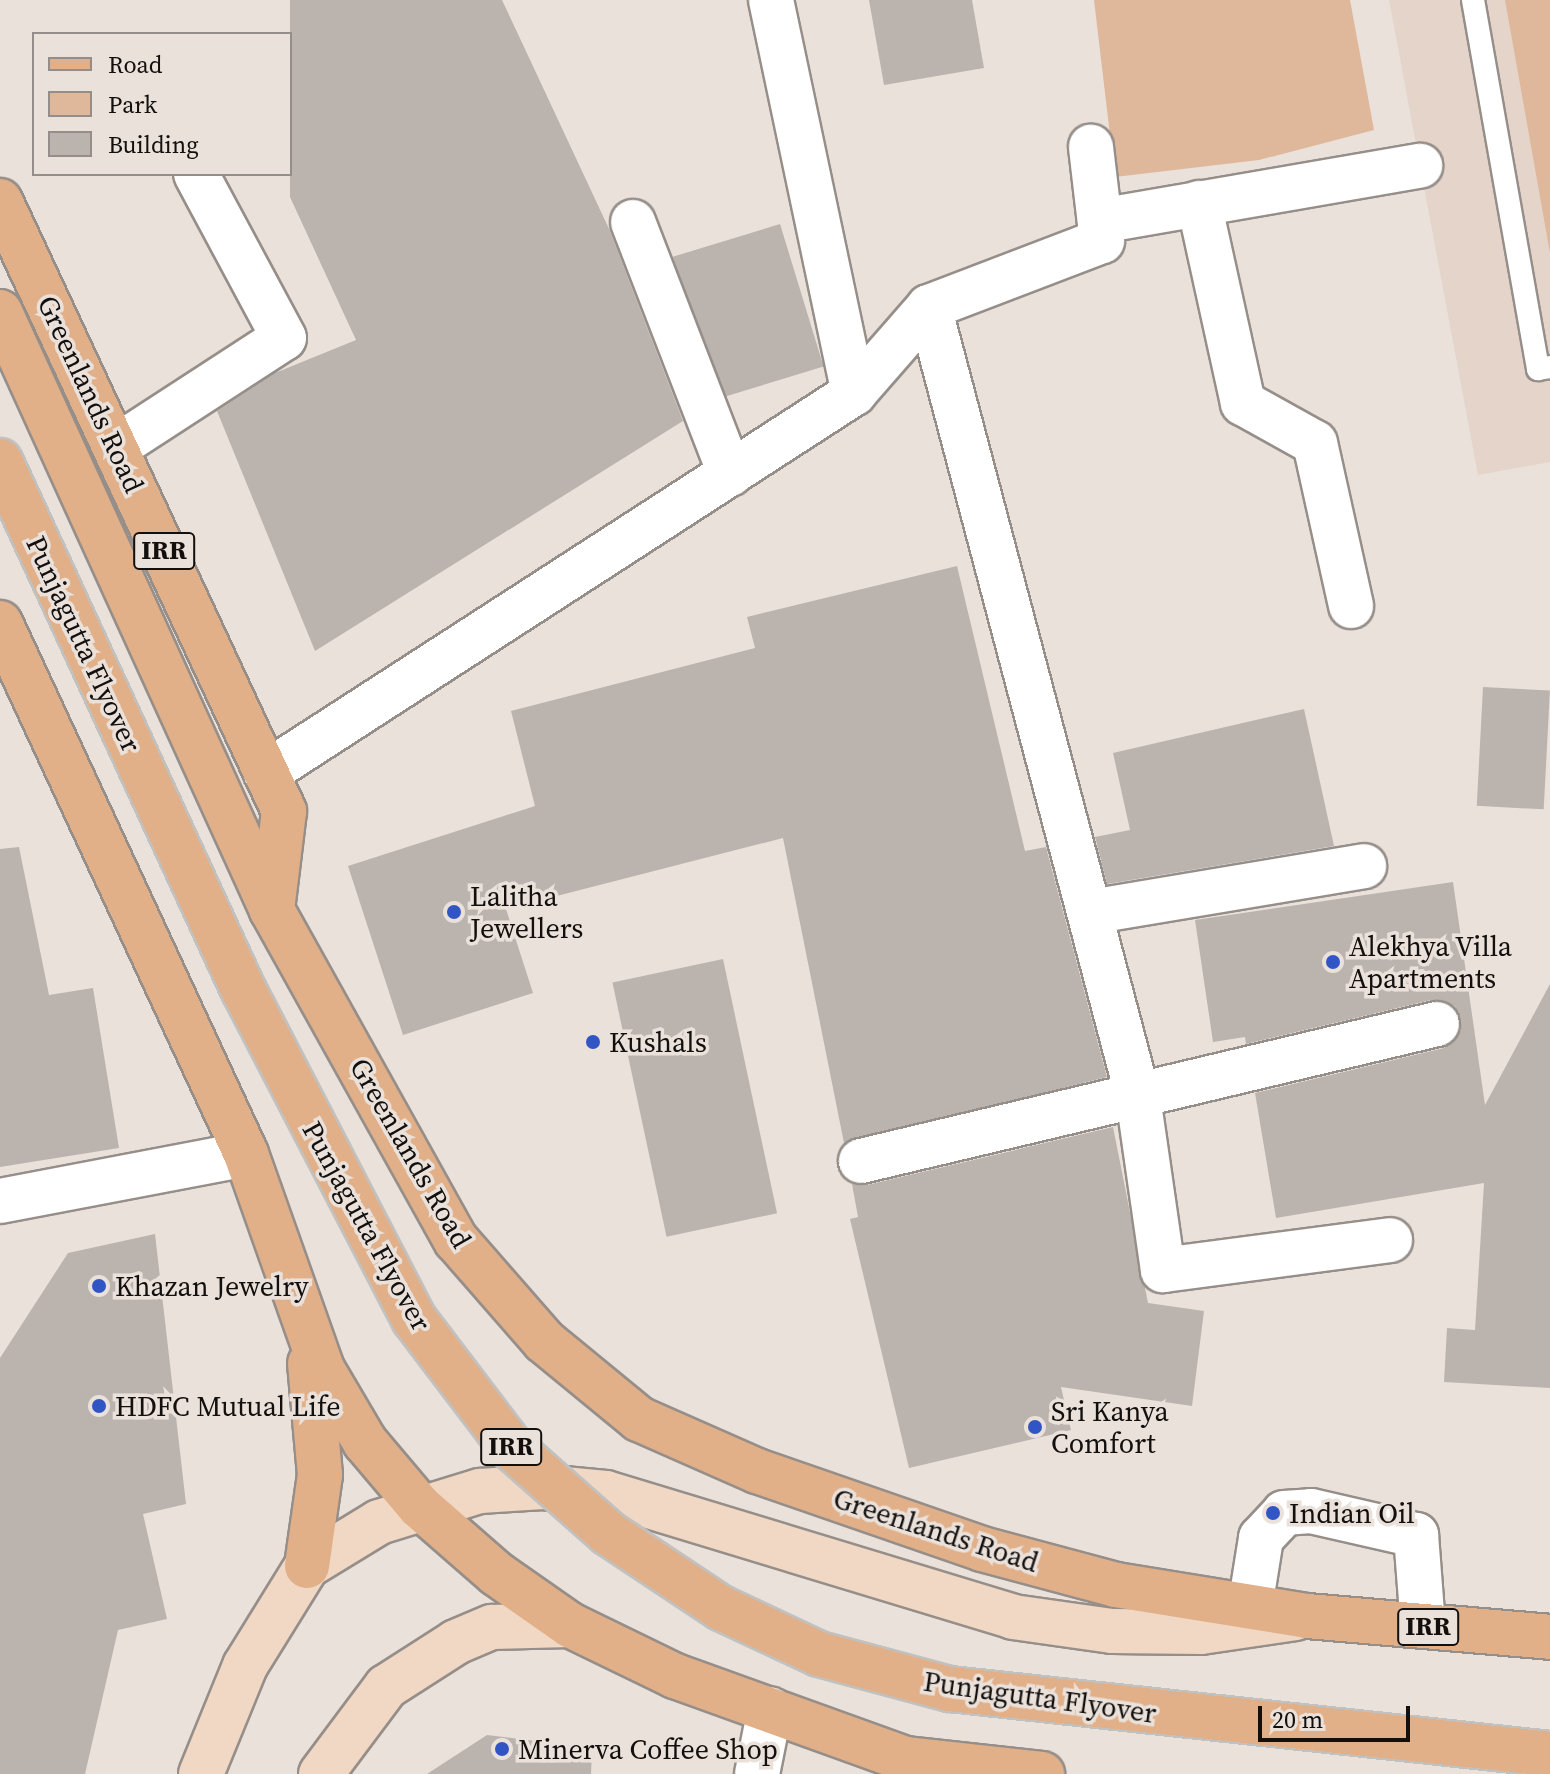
<!DOCTYPE html>
<html>
<head>
<meta charset="utf-8">
<style>
  body { margin:0 }
  #map { position:relative; width:1550px; height:1774px; overflow:hidden; background:#eae1db; font-family:"Source Serif 4",serif }
  div>[style] { position:absolute }
  [style*='--x'] { left:calc(var(--x)*1px); top:calc(var(--y)*1px); width:calc(var(--w)*1px); rotate:calc(var(--a)*1deg) }
  .built>* { inset:0; background:#e4d4ca }
  .green>* { inset:0; background:#dfb79b }
  .building>* { inset:0; background:#bbb3ad; transform-origin:0 0 }
  .roads { filter:drop-shadow(2px 0 #968e89) drop-shadow(-2px 0 #968e89) drop-shadow(0 2px #968e89) drop-shadow(0 -2px #968e89) }
  .lane>* { height:22px; margin:-11px; padding:0 11px; transform-origin:11px; border-radius:11px; background:#fff }
  .street>* { height:44px; margin:-22px; padding:0 22px; transform-origin:22px; border-radius:22px; background:#fff }
  .secondary>* { height:44px; margin:-22px; padding:0 22px; transform-origin:22px; border-radius:22px; background:#f0d8c4 }
  .primary>* { height:44px; margin:-22px; padding:0 22px; transform-origin:22px; border-radius:22px; background:#e1b089 }
  .bridges { filter:drop-shadow(2px 0 #c1c1c0) drop-shadow(-2px 0 #c1c1c0) drop-shadow(0 2px #c1c1c0) drop-shadow(0 -2px #c1c1c0) }
  .primary-bridge>* { height:44px; margin:-22px; padding:0 22px; transform-origin:22px; border-radius:22px; background:#e1b089 }
  .dots>* { width:22px; height:22px; translate:-50% -50%; box-sizing:border-box; border:4px solid #eae1db; border-radius:50% }
  span { translate:-50% -50%; white-space:nowrap; text-align:center; line-height:1.15; -webkit-text-stroke:7px #eae1db; paint-order:stroke }
  .shield-label span { padding:2px 6px; background:#eae1db; border:2px solid; border-radius:6px; -webkit-text-stroke-width:0 }
  .shield-label { font-size:26px; color:#120f0d; font-weight:700 }
  .street-label { font-size:28px; color:#120f0d }
  .poi-label { font-size:28px; color:#120f0d }
  .left { translate:0 -50%; text-align:left }
  .legend { position:absolute; left:32px; top:32px; width:260px; height:144px; box-sizing:border-box; background:#eae1db; border:2px solid #948d89; margin:0; padding:10px 14px; list-style:none; font-size:24px; color:#120f0d }
  .legend li { display:flex; align-items:center; gap:16px; height:40px }
  .legend b { width:40px; border:2px solid #948d89 }
  .scale { position:absolute; left:1258px; top:1706px; width:152px; height:36px; box-sizing:border-box; border:4px solid #120f0d; border-top:0; padding-left:10px; font-size:24px; line-height:28px; white-space:nowrap; color:#120f0d; -webkit-text-stroke:6px #eae1db; paint-order:stroke }
</style>
</head>
<body>
<div id="map">
  <div class="built">
    <div style="clip-path:polygon(1389px 0,1550px 0,1550px 462px,1478px 475px)"></div>
  </div>
  <div class="green">
    <div style="clip-path:polygon(1094px 0,1350px 0,1374px 130px,1259px 160px,1115px 177px)"></div>
    <div style="clip-path:polygon(1505px 0,1550px 0,1550px 253px)"></div>
  </div>
  <div class="building">
    <div style="clip-path:polygon(290px 0,502px 0,610px 231px,683px 421px,315px 651px,217px 411px,275px 373px,356px 340px,290px 197px)"></div>
    <div style="clip-path:polygon(869px 0,972px 0,984px 68px,884px 85px)"></div>
    <div style="left:780px;top:224px;width:149px;height:112px;rotate:73deg"></div>
    <div style="clip-path:polygon(957px 566px,1025px 851px,1046px 847px,1107px 1077px,844px 1143px,783px 838px,506px 909px,533px 993px,403px 1035px,348px 866px,535px 806px,511px 711px,755px 648px,747px 617px)"></div>
    <div style="left:1483px;top:687px;width:67px;height:119px;rotate:3deg"></div>
    <div style="clip-path:polygon(1304px 709px,1334px 846px,1107px 884px,1095px 837px,1130px 830px,1113px 753px)"></div>
    <div style="clip-path:polygon(19px 847px,49px 995px,93px 988px,119px 1148px,0 1167px,0 849px)"></div>
    <div style="clip-path:polygon(1453px 882px,1485px 1105px,1550px 984px,1550px 1388px,1444px 1382px,1447px 1328px,1475px 1330px,1484px 1183px,1276px 1218px,1255px 1093px,1444px 1048px,1461px 1030px,1455px 1006px,1431px 1000px,1246px 1044px,1245px 1037px,1213px 1042px,1195px 920px)"></div>
    <div style="left:723px;top:959px;width:260px;height:113px;rotate:78deg"></div>
    <div style="clip-path:polygon(1113px 1127px,1148px 1303px,1204px 1311px,1192px 1406px,1061px 1387px,1071px 1430px,909px 1468px,850px 1219px,858px 1217px,852px 1184px,867px 1185px)"></div>
    <div style="clip-path:polygon(155px 1234px,186px 1504px,143px 1514px,167px 1619px,118px 1630px,85px 1774px,0 1774px,0 1358px,68px 1253px)"></div>
    <div style="clip-path:polygon(487px 1735px,592px 1748px,591px 1774px,427px 1774px)"></div>
  </div>
  <div class="roads">
    <div class="lane">
      <div style="--x:1473;--y:0;--w:375;--a:80"></div>
      <div style="--x:1538;--y:369;--w:12;--a:-9"></div>
    </div>
    <div class="street">
      <div style="--x:771;--y:0;--w:402;--a:78.1"></div>
      <div style="--x:1199;--y:203;--w:205;--a:77.6"></div>
      <div style="--x:1243;--y:403;--w:82;--a:29.1"></div>
      <div style="--x:1315;--y:443;--w:167;--a:77.5"></div>
      <div style="--x:1100;--y:221;--w:325;--a:-9.8"></div>
      <div style="--x:633;--y:222;--w:270;--a:68.9"></div>
      <div style="--x:929;--y:307;--w:817;--a:75.18"></div>
      <div style="--x:1138;--y:1097;--w:175;--a:81.8"></div>
      <div style="--x:1163;--y:1270;--w:229;--a:-7.5"></div>
      <div style="--x:116;--y:447;--w:200;--a:-33"></div>
      <div style="--x:284;--y:338;--w:186;--a:-118.2"></div>
      <div style="--x:266;--y:773;--w:700;--a:-32.87"></div>
      <div style="--x:854;--y:393;--w:114;--a:-48.9"></div>
      <div style="--x:929;--y:307;--w:185;--a:-20.9"></div>
      <div style="--x:1102;--y:241;--w:95;--a:-96.7"></div>
      <div style="--x:1090;--y:912;--w:278;--a:-9.5"></div>
      <div style="--x:861;--y:1161;--w:592;--a:-13.38"></div>
      <div style="--x:0;--y:1201;--w:250;--a:-10.8"></div>
      <div style="--x:1250;--y:1607;--w:70;--a:-80.9"></div>
      <div style="--x:1261;--y:1538;--w:34;--a:-47"></div>
      <div style="--x:1284;--y:1513;--w:27;--a:-4"></div>
      <div style="--x:1311;--y:1511;--w:108;--a:12.9"></div>
      <div style="--x:1416;--y:1535;--w:91;--a:85.6"></div>
      <div style="--x:757;--y:1774;--w:66;--a:-78.7"></div>
    </div>
    <div class="secondary">
      <div style="--x:201;--y:1774;--w:117;--a:-67.8"></div>
      <div style="--x:245;--y:1666;--w:118;--a:-58.2"></div>
      <div style="--x:307;--y:1566;--w:84;--a:-31.4"></div>
      <div style="--x:379;--y:1522;--w:106;--a:-17.1"></div>
      <div style="--x:480;--y:1491;--w:63;--a:-3.6"></div>
      <div style="--x:543;--y:1487;--w:63;--a:5.4"></div>
      <div style="--x:606;--y:1493;--w:425;--a:16.9"></div>
      <div style="--x:1013;--y:1617;--w:100;--a:8"></div>
      <div style="--x:1112;--y:1631;--w:89;--a:0.6"></div>
      <div style="--x:1201;--y:1632;--w:96;--a:-8.4"></div>
      <div style="--x:321;--y:1774;--w:109;--a:-53.2"></div>
      <div style="--x:386;--y:1687;--w:83;--a:-32.7"></div>
      <div style="--x:456;--y:1642;--w:39;--a:-23"></div>
      <div style="--x:492;--y:1627;--w:78;--a:-1.5"></div>
    </div>
    <div class="primary">
      <div style="--x:0;--y:201;--w:673;--a:65.03"></div>
      <div style="--x:284;--y:811;--w:100;--a:96.9"></div>
      <div style="--x:0;--y:312;--w:657;--a:65.54"></div>
      <div style="--x:272;--y:910;--w:378;--a:60.9"></div>
      <div style="--x:456;--y:1240;--w:134;--a:48.9"></div>
      <div style="--x:544;--y:1341;--w:123;--a:39.4"></div>
      <div style="--x:639;--y:1419;--w:129;--a:23.8"></div>
      <div style="--x:757;--y:1471;--w:238;--a:19.1"></div>
      <div style="--x:982;--y:1549;--w:139;--a:15"></div>
      <div style="--x:1116;--y:1585;--w:193;--a:9.2"></div>
      <div style="--x:1307;--y:1616;--w:244;--a:4.9"></div>
      <div style="--x:0;--y:623;--w:585;--a:65.14"></div>
      <div style="--x:246;--y:1154;--w:228;--a:70.5"></div>
      <div style="--x:322;--y:1369;--w:85;--a:59.5"></div>
      <div style="--x:365;--y:1442;--w:84;--a:49.8"></div>
      <div style="--x:419;--y:1506;--w:103;--a:41.1"></div>
      <div style="--x:497;--y:1574;--w:89;--a:34.9"></div>
      <div style="--x:570;--y:1625;--w:117;--a:25.9"></div>
      <div style="--x:675;--y:1676;--w:245;--a:19.8"></div>
      <div style="--x:906;--y:1759;--w:137;--a:6.3"></div>
      <div style="--x:307;--y:1566;--w:92;--a:-81.9"></div>
      <div style="--x:320;--y:1475;--w:112;--a:-95.1"></div>
    </div>
  </div>
  <div class="bridges">
    <div class="primary-bridge">
      <div style="--x:0;--y:461;--w:581;--a:65.29"></div>
      <div style="--x:243;--y:989;--w:372;--a:62.6"></div>
      <div style="--x:414;--y:1319;--w:162;--a:52.8"></div>
      <div style="--x:512;--y:1448;--w:128;--a:41.5"></div>
      <div style="--x:608;--y:1533;--w:136;--a:33.6"></div>
      <div style="--x:721;--y:1608;--w:108;--a:25.1"></div>
      <div style="--x:819;--y:1654;--w:136;--a:15"></div>
      <div style="--x:950;--y:1689;--w:604;--a:6.18"></div>
    </div>
  </div>
  <div class="dots">
    <div style="left:454px;top:912px;background:#3155c5"></div>
    <div style="left:1333px;top:962px;background:#3155c5"></div>
    <div style="left:593px;top:1042px;background:#3155c5"></div>
    <div style="left:99px;top:1286px;background:#3155c5"></div>
    <div style="left:99px;top:1406px;background:#3155c5"></div>
    <div style="left:1035px;top:1427px;background:#3155c5"></div>
    <div style="left:1273px;top:1513px;background:#3155c5"></div>
    <div style="left:502px;top:1749px;background:#3155c5"></div>
  </div>
  <div class="shield-label">
    <span style="left:164px;top:551px">IRR</span>
    <span style="left:511px;top:1447px">IRR</span>
    <span style="left:1428px;top:1627px">IRR</span>
  </div>
  <div class="street-label">
    <span style="left:91px;top:394px;rotate:65deg">Greenlands Road</span>
    <span style="left:84px;top:644px;rotate:65deg">Punjagutta Flyover</span>
    <span style="left:411px;top:1153px;rotate:60deg">Greenlands Road</span>
    <span style="left:367px;top:1226px;rotate:61deg">Punjagutta Flyover</span>
    <span style="left:936px;top:1530px;rotate:18deg">Greenlands Road</span>
    <span style="left:1040px;top:1697px;rotate:8deg">Punjagutta Flyover</span>
  </div>
  <div class="poi-label">
    <span class="left" style="left:470px;top:912px">Lalitha<br>Jewellers</span>
    <span class="left" style="left:1349px;top:962px">Alekhya Villa<br>Apartments</span>
    <span class="left" style="left:609px;top:1042px">Kushals</span>
    <span class="left" style="left:115px;top:1286px">Khazan Jewelry</span>
    <span class="left" style="left:115px;top:1406px">HDFC Mutual Life</span>
    <span class="left" style="left:1051px;top:1427px">Sri Kanya<br>Comfort</span>
    <span class="left" style="left:1289px;top:1513px">Indian Oil</span>
    <span class="left" style="left:518px;top:1749px">Minerva Coffee Shop</span>
  </div>
  <ul class="legend">
  <li><b style="height:10px;background:#e1b089"></b>Road</li>
  <li><b style="height:22px;background:#dfb79b"></b>Park</li>
  <li><b style="height:22px;background:#bbb3ad"></b>Building</li>
  </ul>
  <div class="scale">20 m</div>
</div>
</body>
</html>
